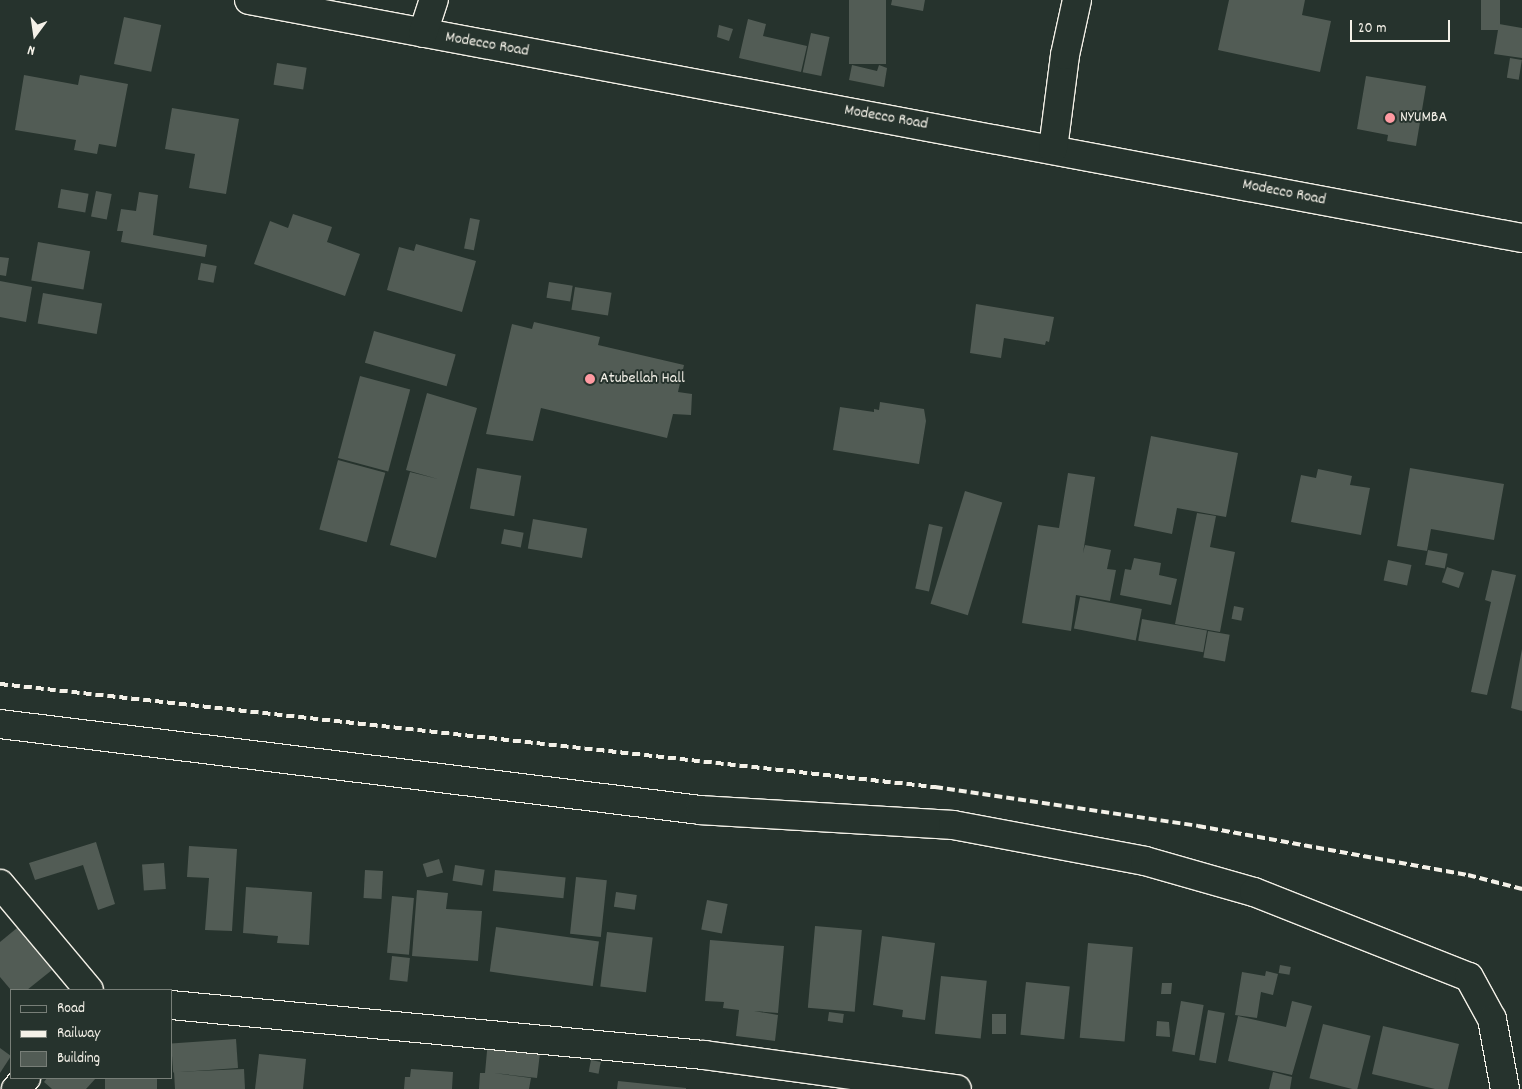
<!DOCTYPE html>
<html>
<head>
<meta charset="utf-8">
<style>
  body { margin:0 }
  #map { position:relative; width:1522px; height:1089px; overflow:hidden; background:#26332d; font-family:Dekko,sans-serif }
  div>[style] { position:absolute }
  [style*='--x'] { left:calc(var(--x)*1px); top:calc(var(--y)*1px); width:calc(var(--w)*1px); rotate:calc(var(--a)*1deg) }
  .building>* { inset:0; background:#525c55; transform-origin:0 0 }
  .roads { filter:drop-shadow(1px 0 #f4f1e8) drop-shadow(-1px 0 #f4f1e8) drop-shadow(0 1px #f4f1e8) drop-shadow(0 -1px #f4f1e8) }
  .minor>* { height:28px; margin:-14px; padding:0 14px; transform-origin:14px; border-radius:14px; background:#26332d }
  .rail>* { height:4px; margin-top:-2px; transform-origin:0; background:repeating-linear-gradient(90deg,#f4f1e8 0 8px,transparent 0 12px) }
  .dots>* { width:14px; height:14px; translate:-50% -50%; box-sizing:border-box; border:2px solid #26332d; border-radius:50% }
  span { translate:-50% -50%; white-space:nowrap; text-align:center; line-height:1.15; -webkit-text-stroke:4px #26332d; paint-order:stroke }
  .street-label { font-size:16px; color:#f4f1e8 }
  .poi-label { font-size:16px; color:#f4f1e8 }
  .left { translate:0 -50%; text-align:left }
  .legend { position:absolute; left:10px; top:989px; width:162px; height:90px; box-sizing:border-box; background:#26332d; border:1px solid #787f78; margin:0; padding:6px 9px; list-style:none; font-size:15px; color:#f4f1e8 }
  .legend li { display:flex; align-items:center; gap:10px; height:25px }
  .legend b { width:25px; border:1px solid #787f78 }
  .north { position:absolute; left:10px; top:10px; width:50px; height:50px; -webkit-text-stroke:4px #26332d; paint-order:stroke; rotate:194deg; font-size:14px; font-weight:700; line-height:20px; text-align:center; color:#f4f1e8 }
  .north::after { content:''; display:block; margin:auto; width:18px; height:22px; background:#f4f1e8; clip-path:polygon(50% 0,100% 100%,50% 72%,0 100%) }
  .scale { position:absolute; left:1350px; top:20px; width:100px; height:22px; box-sizing:border-box; border:2px solid #f4f1e8; border-top:0; padding-left:6px; font-size:15px; line-height:18px; white-space:nowrap; color:#f4f1e8; -webkit-text-stroke:4px #26332d; paint-order:stroke }
</style>
</head>
<body>
<div id="map">
  <div class="building">
    <div style="left:849px;top:0;width:37px;height:64px"></div>
    <div style="clip-path:polygon(892px 0,925px 0,923px 11px,891px 5px)"></div>
    <div style="clip-path:polygon(1229px 0,1305px 0,1302px 15px,1331px 21px,1320px 72px,1218px 50px)"></div>
    <div style="left:1481px;top:0;width:19px;height:30px"></div>
    <div style="left:124px;top:17px;width:38px;height:48px;rotate:12deg"></div>
    <div style="clip-path:polygon(748px 19px,766px 24px,763px 36px,807px 46px,801px 72px,739px 58px)"></div>
    <div style="clip-path:polygon(1499px 24px,1522px 28px,1522px 58px,1494px 54px)"></div>
    <div style="clip-path:polygon(719px 25px,733px 29px,729px 41px,717px 37px)"></div>
    <div style="left:811px;top:33px;width:19px;height:40px;rotate:12deg"></div>
    <div style="left:1510px;top:58px;width:12px;height:20px;rotate:9deg"></div>
    <div style="left:277px;top:63px;width:30px;height:22px;rotate:9deg"></div>
    <div style="clip-path:polygon(852px 65px,877px 71px,879px 65px,887px 68px,884px 87px,849px 80px)"></div>
    <div style="clip-path:polygon(24px 75px,78px 85px,80px 75px,128px 84px,116px 147px,99px 144px,97px 154px,74px 150px,76px 140px,15px 130px)"></div>
    <div style="clip-path:polygon(1366px 76px,1426px 86px,1416px 146px,1387px 141px,1388px 135px,1357px 129px)"></div>
    <div style="clip-path:polygon(172px 108px,239px 119px,226px 194px,189px 188px,195px 154px,165px 149px)"></div>
    <div style="left:61px;top:189px;width:28px;height:19px;rotate:10deg"></div>
    <div style="left:96px;top:191px;width:16px;height:26px;rotate:11deg"></div>
    <div style="clip-path:polygon(139px 192px,158px 195px,153px 235px,207px 245px,205px 257px,121px 242px,123px 231px,117px 231px,121px 209px,136px 211px)"></div>
    <div style="clip-path:polygon(293px 214px,332px 227px,327px 242px,360px 254px,345px 296px,254px 264px,270px 221px,288px 228px)"></div>
    <div style="left:470px;top:218px;width:10px;height:31px;rotate:11deg"></div>
    <div style="left:38px;top:242px;width:53px;height:39px;rotate:10deg"></div>
    <div style="clip-path:polygon(416px 244px,476px 261px,462px 312px,387px 290px,399px 247px,414px 251px)"></div>
    <div style="clip-path:polygon(0 257px,9px 258px,6px 276px,0 275px)"></div>
    <div style="left:201px;top:263px;width:16px;height:17px;rotate:11deg"></div>
    <div style="clip-path:polygon(0 281px,32px 287px,26px 322px,0 317px)"></div>
    <div style="left:549px;top:282px;width:24px;height:16px;rotate:9deg"></div>
    <div style="left:575px;top:287px;width:37px;height:23px;rotate:9deg"></div>
    <div style="left:43px;top:293px;width:60px;height:31px;rotate:10deg"></div>
    <div style="clip-path:polygon(976px 304px,1054px 317px,1049px 342px,1046px 341px,1045px 345px,1004px 338px,1001px 358px,970px 353px)"></div>
    <div style="clip-path:polygon(534px 322px,600px 337px,598px 345px,684px 365px,678px 392px,692px 394px,691px 415px,673px 414px,667px 438px,541px 408px,533px 441px,486px 434px,512px 324px,532px 329px)"></div>
    <div style="left:374px;top:331px;width:85px;height:33px;rotate:16deg"></div>
    <div style="left:360px;top:376px;width:52px;height:85px;rotate:15deg"></div>
    <div style="clip-path:polygon(427px 393px,477px 408px,436px 558px,390px 545px,410px 472px,438px 479px,406px 470px)"></div>
    <div style="clip-path:polygon(880px 402px,924px 409px,926px 421px,919px 464px,833px 450px,840px 407px,874px 412px,874px 409px,879px 410px)"></div>
    <div style="clip-path:polygon(1151px 436px,1238px 453px,1226px 517px,1177px 508px,1172px 534px,1134px 526px)"></div>
    <div style="left:338px;top:460px;width:49px;height:72px;rotate:15deg"></div>
    <div style="left:477px;top:468px;width:45px;height:41px;rotate:10deg"></div>
    <div style="clip-path:polygon(1410px 468px,1504px 484px,1494px 540px,1431px 529px,1427px 551px,1397px 546px)"></div>
    <div style="clip-path:polygon(1318px 469px,1352px 476px,1350px 485px,1370px 488px,1361px 535px,1291px 522px,1301px 475px,1316px 478px)"></div>
    <div style="clip-path:polygon(1068px 473px,1095px 477px,1083px 553px,1085px 545px,1111px 550px,1107px 569px,1116px 570px,1110px 601px,1076px 595px,1071px 631px,1022px 623px,1038px 525px,1059px 528px)"></div>
    <div style="left:965px;top:491px;width:39px;height:118px;rotate:17deg"></div>
    <div style="clip-path:polygon(1197px 513px,1216px 516px,1210px 547px,1235px 552px,1220px 632px,1175px 624px)"></div>
    <div style="left:533px;top:519px;width:55px;height:30px;rotate:10deg"></div>
    <div style="left:929px;top:524px;width:14px;height:66px;rotate:12deg"></div>
    <div style="left:504px;top:529px;width:20px;height:15px;rotate:11deg"></div>
    <div style="left:1428px;top:550px;width:20px;height:15px;rotate:11deg"></div>
    <div style="clip-path:polygon(1134px 558px,1161px 563px,1159px 575px,1177px 579px,1171px 605px,1120px 595px,1125px 569px,1131px 570px)"></div>
    <div style="left:1388px;top:560px;width:24px;height:21px;rotate:12deg"></div>
    <div style="left:1447px;top:567px;width:18px;height:16px;rotate:19deg"></div>
    <div style="clip-path:polygon(1492px 570px,1516px 575px,1487px 695px,1471px 692px,1491px 602px,1485px 600px)"></div>
    <div style="left:1080px;top:597px;width:63px;height:32px;rotate:11deg"></div>
    <div style="left:1234px;top:606px;width:10px;height:13px;rotate:11deg"></div>
    <div style="left:1142px;top:619px;width:66px;height:22px;rotate:10deg"></div>
    <div style="left:1208px;top:631px;width:22px;height:27px;rotate:10deg"></div>
    <div style="clip-path:polygon(1522px 649px,1522px 711px,1511px 708px)"></div>
    <div style="clip-path:polygon(96px 842px,115px 904px,98px 910px,83px 865px,35px 880px,29px 863px)"></div>
    <div style="clip-path:polygon(189px 846px,237px 849px,232px 931px,205px 930px,209px 878px,187px 877px)"></div>
    <div style="left:439px;top:859px;width:14px;height:17px;rotate:73deg"></div>
    <div style="left:164px;top:863px;width:26px;height:22px;rotate:86deg"></div>
    <div style="left:455px;top:865px;width:30px;height:16px;rotate:9deg"></div>
    <div style="left:365px;top:870px;width:18px;height:28px;rotate:3deg"></div>
    <div style="left:495px;top:870px;width:71px;height:21px;rotate:6deg"></div>
    <div style="left:576px;top:877px;width:31px;height:57px;rotate:6deg"></div>
    <div style="clip-path:polygon(246px 887px,312px 892px,309px 945px,277px 943px,278px 936px,243px 933px)"></div>
    <div style="clip-path:polygon(417px 890px,448px 893px,446px 909px,482px 911px,478px 961px,412px 956px)"></div>
    <div style="left:616px;top:892px;width:21px;height:15px;rotate:8deg"></div>
    <div style="left:392px;top:896px;width:22px;height:57px;rotate:5deg"></div>
    <div style="left:707px;top:900px;width:21px;height:30px;rotate:11deg"></div>
    <div style="left:815px;top:926px;width:47px;height:82px;rotate:5deg"></div>
    <div style="left:496px;top:927px;width:104px;height:45px;rotate:8deg"></div>
    <div style="clip-path:polygon(17px 928px,52px 970px,27px 990px,11px 990px,0 977px,0 942px)"></div>
    <div style="left:607px;top:932px;width:46px;height:55px;rotate:7deg"></div>
    <div style="clip-path:polygon(882px 936px,935px 943px,925px 1020px,902px 1017px,903px 1010px,873px 1005px)"></div>
    <div style="clip-path:polygon(710px 940px,784px 946px,778px 1013px,754px 1011px,778px 1015px,775px 1041px,736px 1036px,739px 1010px,723px 1008px,724px 1002px,705px 1001px)"></div>
    <div style="left:1088px;top:943px;width:45px;height:95px;rotate:5deg"></div>
    <div style="left:392px;top:956px;width:18px;height:24px;rotate:6deg"></div>
    <div style="left:1280px;top:965px;width:11px;height:8px;rotate:10deg"></div>
    <div style="clip-path:polygon(1266px 971px,1278px 974px,1273px 995px,1261px 992px,1257px 1018px,1235px 1015px,1242px 972px,1265px 976px)"></div>
    <div style="left:941px;top:976px;width:46px;height:58px;rotate:6deg"></div>
    <div style="left:1026px;top:982px;width:44px;height:53px;rotate:6deg"></div>
    <div style="clip-path:polygon(1162px 983px,1172px 983px,1171px 994px,1161px 994px)"></div>
    <div style="left:1181px;top:1001px;width:23px;height:51px;rotate:10deg"></div>
    <div style="clip-path:polygon(1292px 1001px,1312px 1006px,1292px 1075px,1228px 1061px,1238px 1016px,1286px 1027px)"></div>
    <div style="left:1208px;top:1010px;width:17px;height:51px;rotate:10deg"></div>
    <div style="left:829px;top:1012px;width:15px;height:9px;rotate:8deg"></div>
    <div style="left:992px;top:1014px;width:14px;height:20px"></div>
    <div style="clip-path:polygon(1157px 1021px,1169px 1022px,1170px 1037px,1156px 1036px)"></div>
    <div style="left:1323px;top:1024px;width:49px;height:56px;rotate:14deg"></div>
    <div style="clip-path:polygon(1383px 1026px,1459px 1044px,1448px 1089px,1435px 1089px,1372px 1074px)"></div>
    <div style="left:236px;top:1039px;width:29px;height:65px;rotate:86deg"></div>
    <div style="clip-path:polygon(488px 1040px,541px 1045px,537px 1078px,494px 1073px,531px 1078px,529px 1089px,479px 1089px,480px 1073px,485px 1073px)"></div>
    <div style="clip-path:polygon(0 1048px,11px 1056px,0 1073px)"></div>
    <div style="clip-path:polygon(259px 1054px,306px 1059px,303px 1089px,255px 1089px)"></div>
    <div style="left:591px;top:1060px;width:10px;height:12px;rotate:11deg"></div>
    <div style="clip-path:polygon(244px 1069px,245px 1089px,175px 1089px,174px 1072px)"></div>
    <div style="clip-path:polygon(411px 1069px,453px 1072px,452px 1089px,404px 1089px,405px 1077px,410px 1077px)"></div>
    <div style="clip-path:polygon(1273px 1072px,1292px 1077px,1290px 1089px,1269px 1089px)"></div>
    <div style="clip-path:polygon(47px 1078px,96px 1078px,86px 1089px,52px 1089px,44px 1082px)"></div>
    <div style="left:105px;top:1078px;width:52px;height:11px"></div>
    <div style="clip-path:polygon(618px 1081px,686px 1088px,686px 1089px,617px 1089px)"></div>
  </div>
  <div class="roads">
    <div class="minor">
      <div style="--x:249;--y:0;--w:1295;--a:10.59"></div>
      <div style="--x:423;--y:33;--w:35;--a:-72"></div>
      <div style="--x:1053;--y:149;--w:95;--a:-82.7"></div>
      <div style="--x:1065;--y:55;--w:56;--a:-77.7"></div>
      <div style="--x:0;--y:724;--w:705;--a:7"></div>
      <div style="--x:700;--y:810;--w:253;--a:3.4"></div>
      <div style="--x:953;--y:825;--w:195;--a:10.6"></div>
      <div style="--x:1145;--y:861;--w:113;--a:15.9"></div>
      <div style="--x:1254;--y:892;--w:231;--a:21.6"></div>
      <div style="--x:1469;--y:977;--w:48;--a:61.3"></div>
      <div style="--x:1492;--y:1019;--w:71;--a:79.5"></div>
      <div style="--x:0;--y:884;--w:138;--a:50"></div>
      <div style="--x:171;--y:1005;--w:535;--a:5.36"></div>
      <div style="--x:704;--y:1055;--w:255;--a:7.7"></div>
      <div style="--x:16;--y:1089;--w:15;--a:-48"></div>
    </div>
  </div>
  <div class="rail">
    <div style="--x:0;--y:684;--w:941;--a:6.29"></div>
    <div style="--x:935;--y:787;--w:266;--a:8.4"></div>
    <div style="--x:1198;--y:826;--w:274;--a:10.3"></div>
    <div style="--x:1468;--y:875;--w:56;--a:14.5"></div>
  </div>
  <div class="dots">
    <div style="left:1390px;top:118px;background:#ff9aa2"></div>
    <div style="left:590px;top:379px;background:#ff9aa2"></div>
  </div>
  <div class="street-label">
    <span style="left:487px;top:45px;rotate:10deg">Modecco Road</span>
    <span style="left:886px;top:118px;rotate:10deg">Modecco Road</span>
    <span style="left:1284px;top:193px;rotate:11deg">Modecco Road</span>
  </div>
  <div class="poi-label">
    <span class="left" style="left:1400px;top:118px">NYUMBA</span>
    <span class="left" style="left:600px;top:379px">Atubellah Hall</span>
  </div>
  <ul class="legend">
  <li><b style="height:6px;background:#26332d"></b>Road</li>
  <li><b style="height:6px;background:#f4f1e8"></b>Railway</li>
  <li><b style="height:14px;background:#525c55"></b>Building</li>
  </ul>
  <div class="north">N</div>
  <div class="scale">20 m</div>
</div>
</body>
</html>
